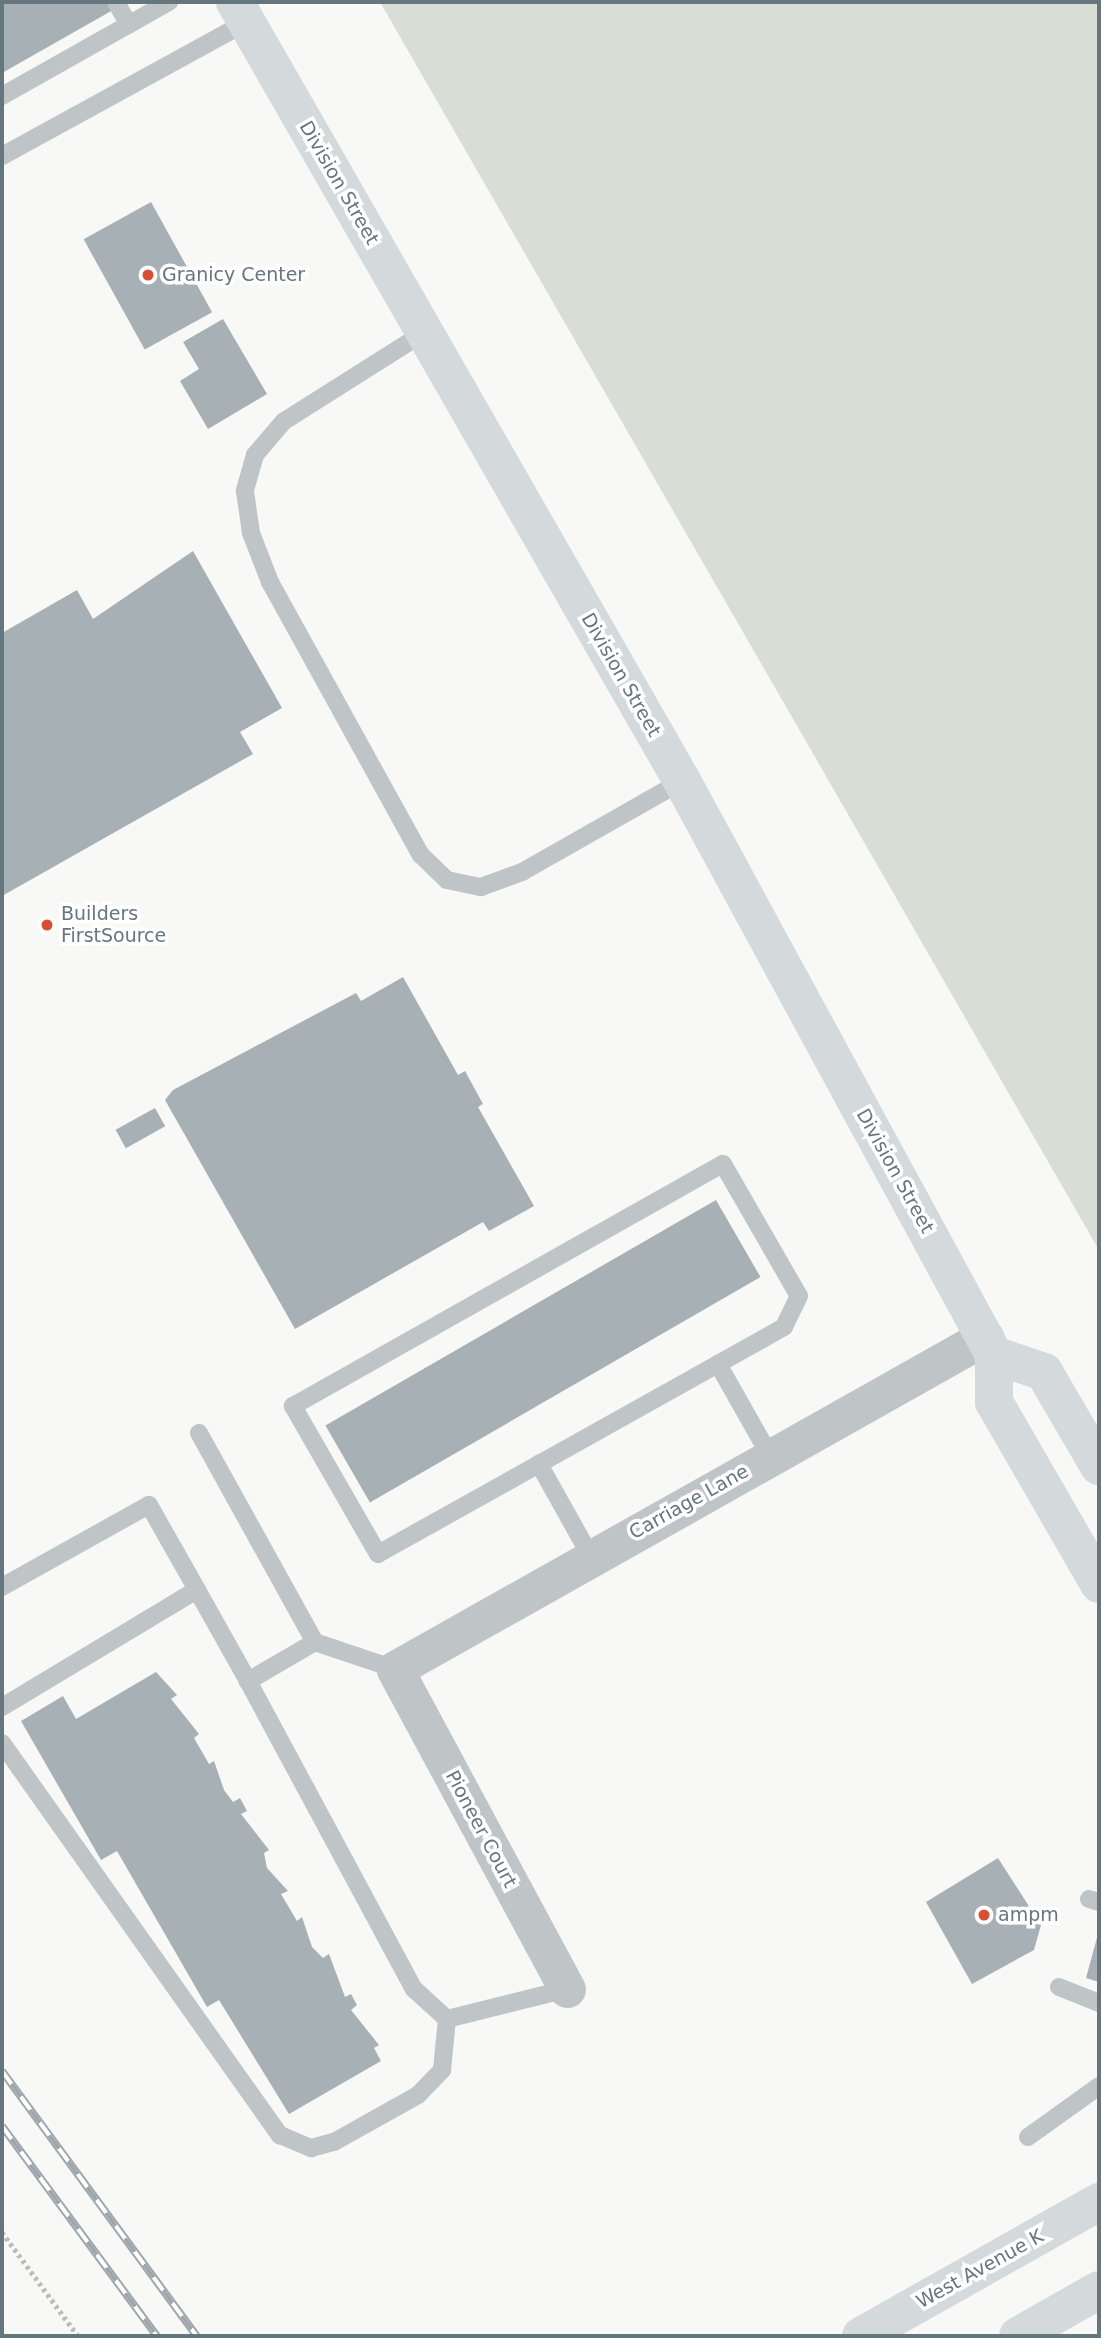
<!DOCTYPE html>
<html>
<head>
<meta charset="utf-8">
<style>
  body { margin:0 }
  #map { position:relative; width:1101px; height:2338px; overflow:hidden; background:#f8f8f6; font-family:"DejaVu Sans",sans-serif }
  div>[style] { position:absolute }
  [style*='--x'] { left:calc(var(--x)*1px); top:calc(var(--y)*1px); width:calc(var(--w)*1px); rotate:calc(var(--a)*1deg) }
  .green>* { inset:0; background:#d9ddd5 }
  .building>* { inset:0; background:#a7b0b5; transform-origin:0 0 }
  .path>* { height:4.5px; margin-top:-2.25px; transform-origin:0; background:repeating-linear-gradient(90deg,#babdbf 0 3.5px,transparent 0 7px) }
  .service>* { height:18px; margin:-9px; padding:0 9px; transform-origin:9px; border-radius:9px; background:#bfc4c7 }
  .minor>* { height:37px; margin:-18.5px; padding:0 18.5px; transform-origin:18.5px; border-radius:18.5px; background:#bfc4c7 }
  .secondary>* { height:38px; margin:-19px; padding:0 19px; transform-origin:19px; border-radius:19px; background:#d4d9db }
  .primary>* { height:38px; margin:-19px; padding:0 19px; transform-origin:19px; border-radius:19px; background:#d4d9db }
  .rail>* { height:8px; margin-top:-4px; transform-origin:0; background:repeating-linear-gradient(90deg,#fff 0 16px,#9fa7ac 0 32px); box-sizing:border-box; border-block:2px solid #9fa7ac }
  .dots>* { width:19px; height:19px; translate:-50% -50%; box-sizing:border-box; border:4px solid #fff; border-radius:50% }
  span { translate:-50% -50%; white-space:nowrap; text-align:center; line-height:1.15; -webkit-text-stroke:7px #fff; paint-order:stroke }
  .street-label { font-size:19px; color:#65767f }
  .poi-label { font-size:19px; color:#65767f }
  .left { translate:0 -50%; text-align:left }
  .frame { position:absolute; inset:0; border:4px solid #65767f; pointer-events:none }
</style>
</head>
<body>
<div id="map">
  <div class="green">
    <div style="clip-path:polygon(380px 2px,1099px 2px,1099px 1250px)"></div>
  </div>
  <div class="building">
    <div style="clip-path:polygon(2px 2px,108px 2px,113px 10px,2px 73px)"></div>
    <div style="left:151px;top:202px;width:126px;height:77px;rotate:61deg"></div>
    <div style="clip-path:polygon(223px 319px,267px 394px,208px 429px,180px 381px,199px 369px,183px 342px)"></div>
    <div style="clip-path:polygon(193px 551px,282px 708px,240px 732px,253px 754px,2px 896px,2px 633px,77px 590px,93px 619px)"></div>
    <div style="clip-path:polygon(403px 977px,458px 1075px,465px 1071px,483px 1104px,478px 1107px,534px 1206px,489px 1231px,483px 1222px,295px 1329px,165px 1100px,173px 1090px,356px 993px,361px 1001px)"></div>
    <div style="left:155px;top:1108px;width:21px;height:45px;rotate:61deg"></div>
    <div style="left:716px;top:1200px;width:89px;height:451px;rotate:60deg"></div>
    <div style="clip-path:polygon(156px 1672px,177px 1695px,171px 1699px,199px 1734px,194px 1738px,209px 1764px,214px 1761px,224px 1790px,233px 1802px,240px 1798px,247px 1811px,241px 1814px,269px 1850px,264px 1853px,267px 1868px,288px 1891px,281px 1894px,297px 1921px,302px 1917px,312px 1947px,323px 1958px,329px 1954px,345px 1997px,351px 1994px,357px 2005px,351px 2010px,379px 2045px,374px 2048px,381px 2061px,289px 2114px,219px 2000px,207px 2007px,117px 1851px,101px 1860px,21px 1721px,63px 1696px,76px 1719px)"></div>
    <div style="clip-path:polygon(998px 1858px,1041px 1925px,1034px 1950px,972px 1984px,926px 1902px)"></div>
    <div style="clip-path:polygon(1098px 1934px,1099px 1934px,1099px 1982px,1086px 1978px)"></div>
  </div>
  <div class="path">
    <div style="--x:2;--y:2232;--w:129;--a:53.8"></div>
  </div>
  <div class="service">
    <div style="--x:116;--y:2;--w:26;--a:61"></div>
    <div style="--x:2;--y:96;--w:192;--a:-29.4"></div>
    <div style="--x:2;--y:156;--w:279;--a:-28.7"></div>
    <div style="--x:425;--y:332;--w:167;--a:147.7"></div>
    <div style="--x:284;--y:421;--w:45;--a:130.5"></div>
    <div style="--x:255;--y:455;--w:37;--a:106"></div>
    <div style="--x:245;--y:491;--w:42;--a:81.9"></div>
    <div style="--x:251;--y:533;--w:53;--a:68.8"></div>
    <div style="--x:270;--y:582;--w:312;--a:61.1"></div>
    <div style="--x:421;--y:855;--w:36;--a:44"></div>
    <div style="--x:447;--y:880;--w:35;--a:12"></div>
    <div style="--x:481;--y:887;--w:44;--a:-20.1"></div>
    <div style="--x:522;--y:872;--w:184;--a:-29.6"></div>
    <div style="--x:199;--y:1433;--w:239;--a:61"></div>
    <div style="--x:539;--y:1464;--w:184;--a:150.8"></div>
    <div style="--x:378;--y:1554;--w:171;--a:-119.9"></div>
    <div style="--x:293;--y:1406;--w:493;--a:-29.4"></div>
    <div style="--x:723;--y:1164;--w:152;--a:60.1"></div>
    <div style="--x:799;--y:1296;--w:34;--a:116"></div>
    <div style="--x:784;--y:1327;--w:76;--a:150.7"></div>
    <div style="--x:591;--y:1557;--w:107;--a:-119.2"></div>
    <div style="--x:539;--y:1464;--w:205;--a:-29.2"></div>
    <div style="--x:718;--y:1364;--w:106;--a:60.5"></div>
    <div style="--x:2;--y:1587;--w:168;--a:-29.2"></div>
    <div style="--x:149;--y:1505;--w:98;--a:60.5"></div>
    <div style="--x:395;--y:1669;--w:84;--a:-161.4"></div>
    <div style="--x:315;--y:1642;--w:78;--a:149.8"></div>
    <div style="--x:248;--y:1681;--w:350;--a:61.7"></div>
    <div style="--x:414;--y:1989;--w:45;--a:42.3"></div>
    <div style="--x:447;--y:2019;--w:124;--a:-14"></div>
    <div style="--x:2;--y:1707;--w:227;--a:-31"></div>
    <div style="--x:197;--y:1590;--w:104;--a:60.7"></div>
    <div style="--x:2;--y:1743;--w:481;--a:54.7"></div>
    <div style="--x:280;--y:2135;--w:34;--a:23"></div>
    <div style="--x:311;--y:2148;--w:24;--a:-15"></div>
    <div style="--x:334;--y:2142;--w:96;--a:-29.2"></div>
    <div style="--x:418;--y:2095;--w:35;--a:-46"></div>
    <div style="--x:442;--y:2070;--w:51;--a:-84.4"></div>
    <div style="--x:1089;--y:1899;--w:10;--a:17"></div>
    <div style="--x:1059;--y:1987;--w:43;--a:21.8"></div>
    <div style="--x:1028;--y:2137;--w:87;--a:-35.7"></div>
  </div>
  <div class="minor">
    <div style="--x:567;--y:1989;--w:363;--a:-118.3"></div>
    <div style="--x:395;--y:1669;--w:677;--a:-29.37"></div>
  </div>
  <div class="secondary">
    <div style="--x:235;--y:2;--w:898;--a:60.15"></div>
    <div style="--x:682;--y:781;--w:653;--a:61.47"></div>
    <div style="--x:994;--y:1355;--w:47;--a:90"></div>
    <div style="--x:994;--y:1402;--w:210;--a:60"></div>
    <div style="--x:994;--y:1355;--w:53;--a:18.8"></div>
    <div style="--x:1044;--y:1372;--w:109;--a:59.7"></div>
  </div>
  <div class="primary">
    <div style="--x:861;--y:2336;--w:273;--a:-29.4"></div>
    <div style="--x:1018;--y:2336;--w:93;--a:-29.6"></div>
  </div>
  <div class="rail">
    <div style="--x:2;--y:2071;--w:329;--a:53.7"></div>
    <div style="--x:2;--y:2126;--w:261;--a:53.6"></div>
  </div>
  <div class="dots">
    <div style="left:148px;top:275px;background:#da4f34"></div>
    <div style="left:47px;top:925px;background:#da4f34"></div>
    <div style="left:984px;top:1915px;background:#da4f34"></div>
  </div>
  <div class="street-label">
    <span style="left:339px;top:183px;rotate:60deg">Division Street</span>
    <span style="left:621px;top:675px;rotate:60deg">Division Street</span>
    <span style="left:895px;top:1171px;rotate:61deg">Division Street</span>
    <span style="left:689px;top:1502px;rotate:-29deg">Carriage Lane</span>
    <span style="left:481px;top:1829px;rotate:62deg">Pioneer Court</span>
    <span style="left:980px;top:2269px;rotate:-29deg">West Avenue K</span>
  </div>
  <div class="poi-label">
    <span class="left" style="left:162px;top:275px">Granicy Center</span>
    <span class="left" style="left:61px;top:925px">Builders<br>FirstSource</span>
    <span class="left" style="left:998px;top:1915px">ampm</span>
  </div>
  <div class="frame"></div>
</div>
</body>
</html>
